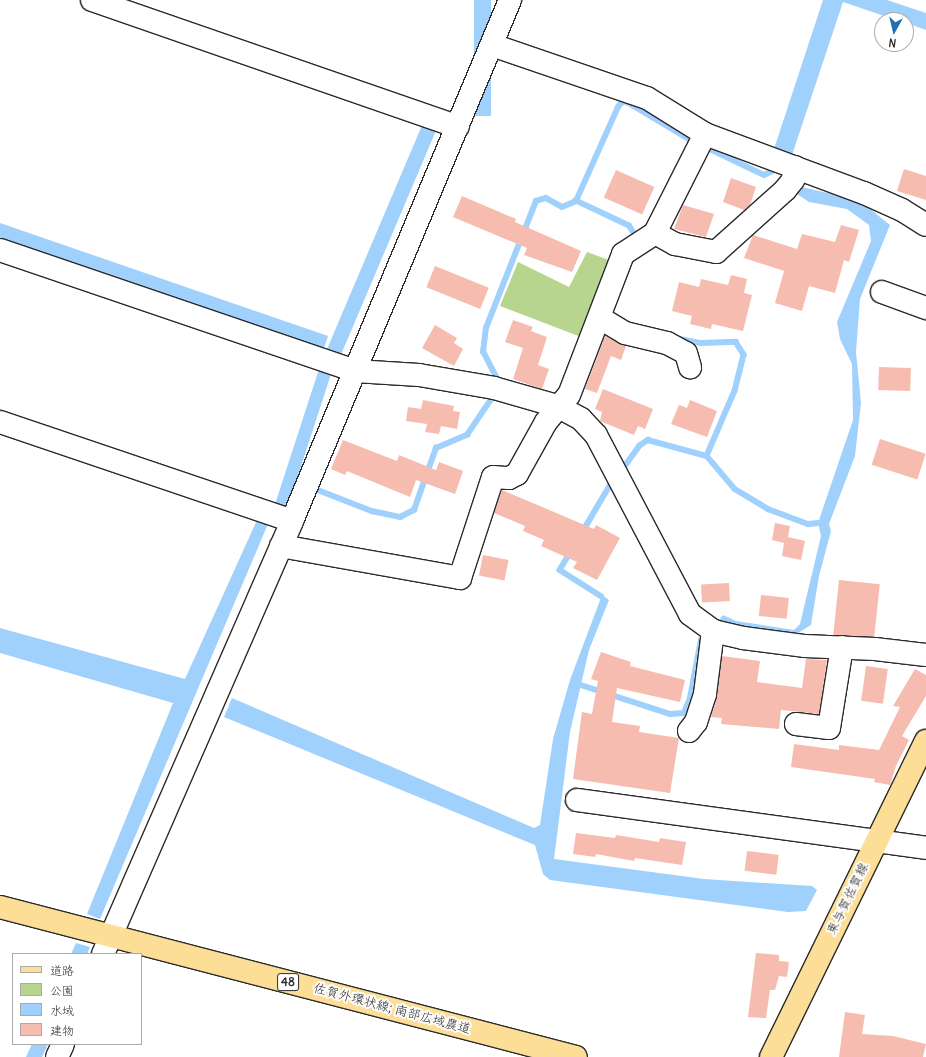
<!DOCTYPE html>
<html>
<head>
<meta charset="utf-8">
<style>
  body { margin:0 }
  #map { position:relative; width:926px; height:1057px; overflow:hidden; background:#fff; font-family:Delius,"Klee One",sans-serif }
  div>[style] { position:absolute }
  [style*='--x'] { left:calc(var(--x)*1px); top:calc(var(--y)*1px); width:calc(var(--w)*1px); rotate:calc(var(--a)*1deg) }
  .green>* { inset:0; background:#b7d58e }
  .water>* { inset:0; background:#a0d1fd; transform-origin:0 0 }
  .stream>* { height:5.5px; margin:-2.75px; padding:0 2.75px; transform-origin:2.75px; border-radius:2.75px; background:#a0d1fd }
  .building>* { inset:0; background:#f6bcb0; transform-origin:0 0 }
  .roads { filter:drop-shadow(1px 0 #2b2b2b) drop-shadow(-1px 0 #2b2b2b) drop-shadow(0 1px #2b2b2b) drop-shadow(0 -1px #2b2b2b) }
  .minor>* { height:22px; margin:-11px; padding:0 11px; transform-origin:11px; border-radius:11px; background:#fff }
  .major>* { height:22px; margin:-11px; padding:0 11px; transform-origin:11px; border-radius:11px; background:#fdde96 }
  span { translate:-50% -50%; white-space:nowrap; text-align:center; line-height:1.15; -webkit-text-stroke:4px #fff; paint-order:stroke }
  .shield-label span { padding:1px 3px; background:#fff; border:1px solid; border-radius:3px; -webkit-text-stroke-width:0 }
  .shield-label { font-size:12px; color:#2b2b2b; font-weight:700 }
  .street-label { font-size:13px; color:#2b2b2b }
  .legend { position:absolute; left:12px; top:953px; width:130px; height:92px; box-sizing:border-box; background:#fff; border:1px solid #aaa; margin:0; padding:5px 7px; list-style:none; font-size:12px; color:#2b2b2b }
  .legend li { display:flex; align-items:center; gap:8px; height:20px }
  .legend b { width:20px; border:1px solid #aaa }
  .north { position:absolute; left:874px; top:12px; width:40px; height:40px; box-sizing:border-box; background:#fff; border:1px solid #aaa; border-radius:50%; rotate:188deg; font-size:11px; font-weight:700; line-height:16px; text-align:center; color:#2b2b2b }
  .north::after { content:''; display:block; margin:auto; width:14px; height:18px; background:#1f6fb2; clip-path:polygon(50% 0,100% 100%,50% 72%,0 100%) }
</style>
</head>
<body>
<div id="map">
  <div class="green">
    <div style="clip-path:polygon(587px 252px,609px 260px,581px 337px,500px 306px,518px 262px,569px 287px)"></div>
  </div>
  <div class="water">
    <div style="left:474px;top:0;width:17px;height:116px"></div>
    <div style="clip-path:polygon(823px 0,887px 0,926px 13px,926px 30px,906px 23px,906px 20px,896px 20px,843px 2px,791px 158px,773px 152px)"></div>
    <div style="left:423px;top:123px;width:15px;height:248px;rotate:23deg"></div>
    <div style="clip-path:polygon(797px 186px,859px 200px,890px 225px,860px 299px,856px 352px,861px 403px,855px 456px,829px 524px,831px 531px,819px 576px,811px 625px,795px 635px,725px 624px,719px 620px,723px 615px,736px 621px,794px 630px,800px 624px,821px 536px,818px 523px,853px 420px,852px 364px,840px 339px,837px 322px,871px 241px,869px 225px,847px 209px,809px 202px,797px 194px)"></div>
    <div style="left:0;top:223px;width:347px;height:14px;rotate:19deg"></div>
    <div style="left:319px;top:369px;width:13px;height:146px;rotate:18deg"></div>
    <div style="clip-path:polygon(257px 520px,268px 524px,100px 919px,87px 914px,173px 703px,0 653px,0 628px,185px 679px)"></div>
    <div style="clip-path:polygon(602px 595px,609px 600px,589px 650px,570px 732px,554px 859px,704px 879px,812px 886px,817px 890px,806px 911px,788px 912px,550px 880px,543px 874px,535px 845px,224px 717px,232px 698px,534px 828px,540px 825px,553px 739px,570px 680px)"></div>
    <div style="clip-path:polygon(76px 943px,90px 947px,87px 954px,71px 954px)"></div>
    <div style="clip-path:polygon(32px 1044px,48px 1044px,42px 1057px,26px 1057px)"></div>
  </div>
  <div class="stream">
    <div style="--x:708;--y:148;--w:62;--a:25.7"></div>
    <div style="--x:764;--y:175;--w:14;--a:-25"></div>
    <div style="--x:634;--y:234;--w:9;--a:-122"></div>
    <div style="--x:629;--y:226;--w:59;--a:-154.7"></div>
    <div style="--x:576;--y:201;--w:103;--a:-65.9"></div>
    <div style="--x:618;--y:107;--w:8;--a:-50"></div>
    <div style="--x:623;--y:101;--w:6;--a:18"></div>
    <div style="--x:629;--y:103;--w:70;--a:31"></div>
    <div style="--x:680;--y:339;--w:21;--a:11"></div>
    <div style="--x:701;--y:343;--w:35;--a:-2"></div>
    <div style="--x:736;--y:342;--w:15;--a:58"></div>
    <div style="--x:744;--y:355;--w:37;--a:104"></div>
    <div style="--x:735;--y:391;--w:71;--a:113.3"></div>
    <div style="--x:707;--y:456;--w:43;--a:49.7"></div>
    <div style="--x:735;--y:489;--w:39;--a:31"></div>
    <div style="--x:768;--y:509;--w:43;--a:20.6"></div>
    <div style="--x:808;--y:524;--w:10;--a:-6"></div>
    <div style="--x:496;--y:377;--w:28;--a:-117"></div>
    <div style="--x:483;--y:352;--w:24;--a:-83"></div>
    <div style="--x:486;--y:328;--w:136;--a:-68.5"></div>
    <div style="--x:536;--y:201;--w:10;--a:-17"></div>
    <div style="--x:546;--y:198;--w:18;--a:29"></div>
    <div style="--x:562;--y:207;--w:15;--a:-23"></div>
    <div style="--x:624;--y:467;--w:26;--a:-54"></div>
    <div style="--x:639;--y:446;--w:11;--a:-34"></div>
    <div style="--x:648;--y:440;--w:61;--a:15.2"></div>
    <div style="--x:318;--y:490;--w:58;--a:21.3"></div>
    <div style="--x:372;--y:511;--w:29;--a:12"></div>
    <div style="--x:400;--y:517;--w:16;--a:-27"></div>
    <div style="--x:414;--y:510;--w:66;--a:-70.5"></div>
    <div style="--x:436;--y:448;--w:34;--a:-23"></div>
    <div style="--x:467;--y:435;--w:48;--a:-56"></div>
    <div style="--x:583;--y:531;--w:53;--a:-59.6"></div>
    <div style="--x:571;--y:552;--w:21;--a:121"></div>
    <div style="--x:560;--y:570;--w:49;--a:32.4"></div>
    <div style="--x:575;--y:683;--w:100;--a:18.1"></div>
    <div style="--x:670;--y:714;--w:14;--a:-4"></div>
    <div style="--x:684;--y:713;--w:16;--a:-68"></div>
    <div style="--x:690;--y:698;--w:59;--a:-79.3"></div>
  </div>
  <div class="building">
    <div style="clip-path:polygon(904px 169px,926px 176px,926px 200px,897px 191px)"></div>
    <div style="left:616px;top:170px;width:42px;height:30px;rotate:24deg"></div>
    <div style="clip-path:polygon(731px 178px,756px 187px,750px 205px,744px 210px,723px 202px)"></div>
    <div style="clip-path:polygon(462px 196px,516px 219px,515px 222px,581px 251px,572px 272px,524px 255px,527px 248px,453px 217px)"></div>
    <div style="clip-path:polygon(683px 205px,714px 214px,706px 237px,674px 229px)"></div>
    <div style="clip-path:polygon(841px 225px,859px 230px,849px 262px,844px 260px,835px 293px,809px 286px,802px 311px,775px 303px,784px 271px,744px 258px,753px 235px,797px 249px,802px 234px,835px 242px)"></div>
    <div style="left:435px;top:266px;width:58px;height:23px;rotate:22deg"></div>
    <div style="clip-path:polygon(731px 275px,747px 279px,744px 293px,752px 295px,743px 331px,712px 324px,711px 329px,690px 324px,692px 316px,672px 311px,679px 282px,699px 287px,701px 279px,728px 285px)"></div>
    <div style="clip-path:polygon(513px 320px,533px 327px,531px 331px,547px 337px,538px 365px,549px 369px,542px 389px,513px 379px,523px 348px,505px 342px)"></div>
    <div style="clip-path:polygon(435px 325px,457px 338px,454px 343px,463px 349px,454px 366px,422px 348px)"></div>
    <div style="clip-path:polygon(605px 336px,626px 346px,621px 360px,611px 356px,597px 393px,585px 389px)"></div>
    <div style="left:879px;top:367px;width:32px;height:23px;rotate:2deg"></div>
    <div style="clip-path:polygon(603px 389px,653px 409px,645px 429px,638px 426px,634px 435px,600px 421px,602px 412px,595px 409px)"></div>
    <div style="clip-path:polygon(423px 400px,454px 406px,453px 411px,460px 412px,457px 429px,441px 426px,439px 434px,425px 432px,427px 424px,406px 421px,408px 407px,421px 409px)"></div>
    <div style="clip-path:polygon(690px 400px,717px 411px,707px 437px,671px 424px,679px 405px,687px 408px)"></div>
    <div style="left:880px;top:439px;width:48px;height:27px;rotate:18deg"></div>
    <div style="clip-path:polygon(343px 440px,397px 461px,399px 455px,436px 470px,439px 462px,463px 471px,455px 494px,416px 480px,410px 497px,347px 471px,345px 475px,331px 469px)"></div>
    <div style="clip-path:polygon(502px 490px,594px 529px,596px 525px,620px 538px,597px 580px,573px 568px,577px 562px,541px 546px,544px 540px,523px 531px,525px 526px,494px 513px)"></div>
    <div style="clip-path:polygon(775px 523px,790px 526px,788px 537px,805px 541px,801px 560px,782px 556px,784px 543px,772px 540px)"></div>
    <div style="left:483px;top:555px;width:26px;height:21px;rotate:11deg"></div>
    <div style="left:839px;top:580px;width:41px;height:55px;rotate:6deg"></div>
    <div style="left:729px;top:583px;width:18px;height:28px;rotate:87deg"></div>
    <div style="left:761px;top:595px;width:28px;height:21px;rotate:6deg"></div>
    <div style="clip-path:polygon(601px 652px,631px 662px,630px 666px,685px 680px,680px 702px,617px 688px,612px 722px,640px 726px,639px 732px,679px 738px,670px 793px,573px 779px,582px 712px,592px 714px,598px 681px,591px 679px)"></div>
    <div style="clip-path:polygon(722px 656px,760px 661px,757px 682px,802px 688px,806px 659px,827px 660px,819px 714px,781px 710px,779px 729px,721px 724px,722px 718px,711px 717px,717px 696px)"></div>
    <div style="left:866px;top:666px;width:22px;height:35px;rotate:8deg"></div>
    <div style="clip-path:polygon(915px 669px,926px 675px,926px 696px,902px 736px,909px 740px,896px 766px,890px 785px,874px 782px,875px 779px,791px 767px,794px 744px,839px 750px,839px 745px,879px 750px,900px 707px,893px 706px)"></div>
    <div style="clip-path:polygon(576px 833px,615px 838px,616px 835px,659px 842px,660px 838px,686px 842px,682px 865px,635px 858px,634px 861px,596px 854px,595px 857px,573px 854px)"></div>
    <div style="left:747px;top:851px;width:32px;height:20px;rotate:7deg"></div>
    <div style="clip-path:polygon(756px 953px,779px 955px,779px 961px,789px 962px,787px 977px,779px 976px,775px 990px,770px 990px,766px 1018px,748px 1017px)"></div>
    <div style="clip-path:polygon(845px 1012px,865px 1015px,862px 1034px,893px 1036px,926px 1044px,923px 1057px,839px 1057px)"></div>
  </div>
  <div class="roads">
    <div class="minor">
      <div style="--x:92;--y:0;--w:387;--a:19.1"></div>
      <div style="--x:492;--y:45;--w:164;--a:18.9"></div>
      <div style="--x:647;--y:98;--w:68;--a:31.8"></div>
      <div style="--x:705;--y:134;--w:170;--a:20.4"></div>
      <div style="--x:864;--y:193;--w:42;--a:24.1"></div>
      <div style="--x:902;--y:210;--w:28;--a:32"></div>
      <div style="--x:655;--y:233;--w:23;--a:29"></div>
      <div style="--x:675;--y:244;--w:42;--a:11"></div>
      <div style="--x:716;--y:252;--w:93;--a:-41.9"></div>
      <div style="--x:785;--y:190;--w:13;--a:-51"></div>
      <div style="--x:793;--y:180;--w:13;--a:-81"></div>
      <div style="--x:0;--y:250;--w:375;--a:18.8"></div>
      <div style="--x:355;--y:371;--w:64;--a:3.6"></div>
      <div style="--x:419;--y:375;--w:76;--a:9.8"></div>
      <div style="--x:494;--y:388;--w:66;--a:15.9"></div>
      <div style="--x:557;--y:406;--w:27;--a:28"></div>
      <div style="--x:581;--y:419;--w:22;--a:47"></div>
      <div style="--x:596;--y:435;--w:202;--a:62.3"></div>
      <div style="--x:690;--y:614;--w:29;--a:36"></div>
      <div style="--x:713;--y:631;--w:31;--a:13"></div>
      <div style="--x:743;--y:638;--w:63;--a:7.4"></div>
      <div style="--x:805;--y:646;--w:70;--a:2.5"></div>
      <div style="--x:875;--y:649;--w:51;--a:6.7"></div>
      <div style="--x:882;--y:292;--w:47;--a:20"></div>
      <div style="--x:600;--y:318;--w:29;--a:31"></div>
      <div style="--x:625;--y:333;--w:43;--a:13.4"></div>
      <div style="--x:667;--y:343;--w:21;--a:28"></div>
      <div style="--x:686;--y:353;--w:15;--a:74"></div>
      <div style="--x:0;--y:422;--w:308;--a:18.7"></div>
      <div style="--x:281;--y:546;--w:182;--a:10.1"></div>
      <div style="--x:460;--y:578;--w:106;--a:-71.9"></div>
      <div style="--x:493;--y:477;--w:16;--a:4"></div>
      <div style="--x:509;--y:478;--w:9;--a:-27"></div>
      <div style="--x:517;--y:474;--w:60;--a:-60.9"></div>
      <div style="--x:546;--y:422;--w:35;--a:-50"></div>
      <div style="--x:569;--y:395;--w:151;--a:-69"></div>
      <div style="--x:623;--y:254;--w:38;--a:-33"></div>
      <div style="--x:655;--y:233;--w:111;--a:-63.2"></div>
      <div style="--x:796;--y:724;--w:33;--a:7"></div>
      <div style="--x:829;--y:728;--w:82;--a:-80.9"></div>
      <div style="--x:689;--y:731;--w:11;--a:-52"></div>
      <div style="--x:696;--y:722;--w:29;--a:-72"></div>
      <div style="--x:705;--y:694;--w:64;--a:-82.8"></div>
      <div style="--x:577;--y:800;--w:352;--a:7.8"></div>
      <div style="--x:103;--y:954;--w:472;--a:-66.4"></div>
      <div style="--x:292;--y:521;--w:565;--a:-67.29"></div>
      <div style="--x:57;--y:1057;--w:14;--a:-65"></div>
    </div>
    <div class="major">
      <div style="--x:0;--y:907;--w:595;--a:14.6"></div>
      <div style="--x:771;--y:1057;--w:352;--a:-63.9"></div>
    </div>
  </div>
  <div class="shield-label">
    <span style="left:288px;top:982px">48</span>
  </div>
  <div class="street-label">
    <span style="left:848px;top:899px;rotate:-64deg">東与賀佐賀線</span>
    <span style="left:392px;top:1009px;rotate:15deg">佐賀外環状線; 南部広域農道</span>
  </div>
  <ul class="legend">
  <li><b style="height:5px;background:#fdde96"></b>道路</li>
  <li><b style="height:11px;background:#b7d58e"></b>公園</li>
  <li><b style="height:11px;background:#a0d1fd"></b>水域</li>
  <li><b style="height:11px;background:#f6bcb0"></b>建物</li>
  </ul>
  <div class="north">N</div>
</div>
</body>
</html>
